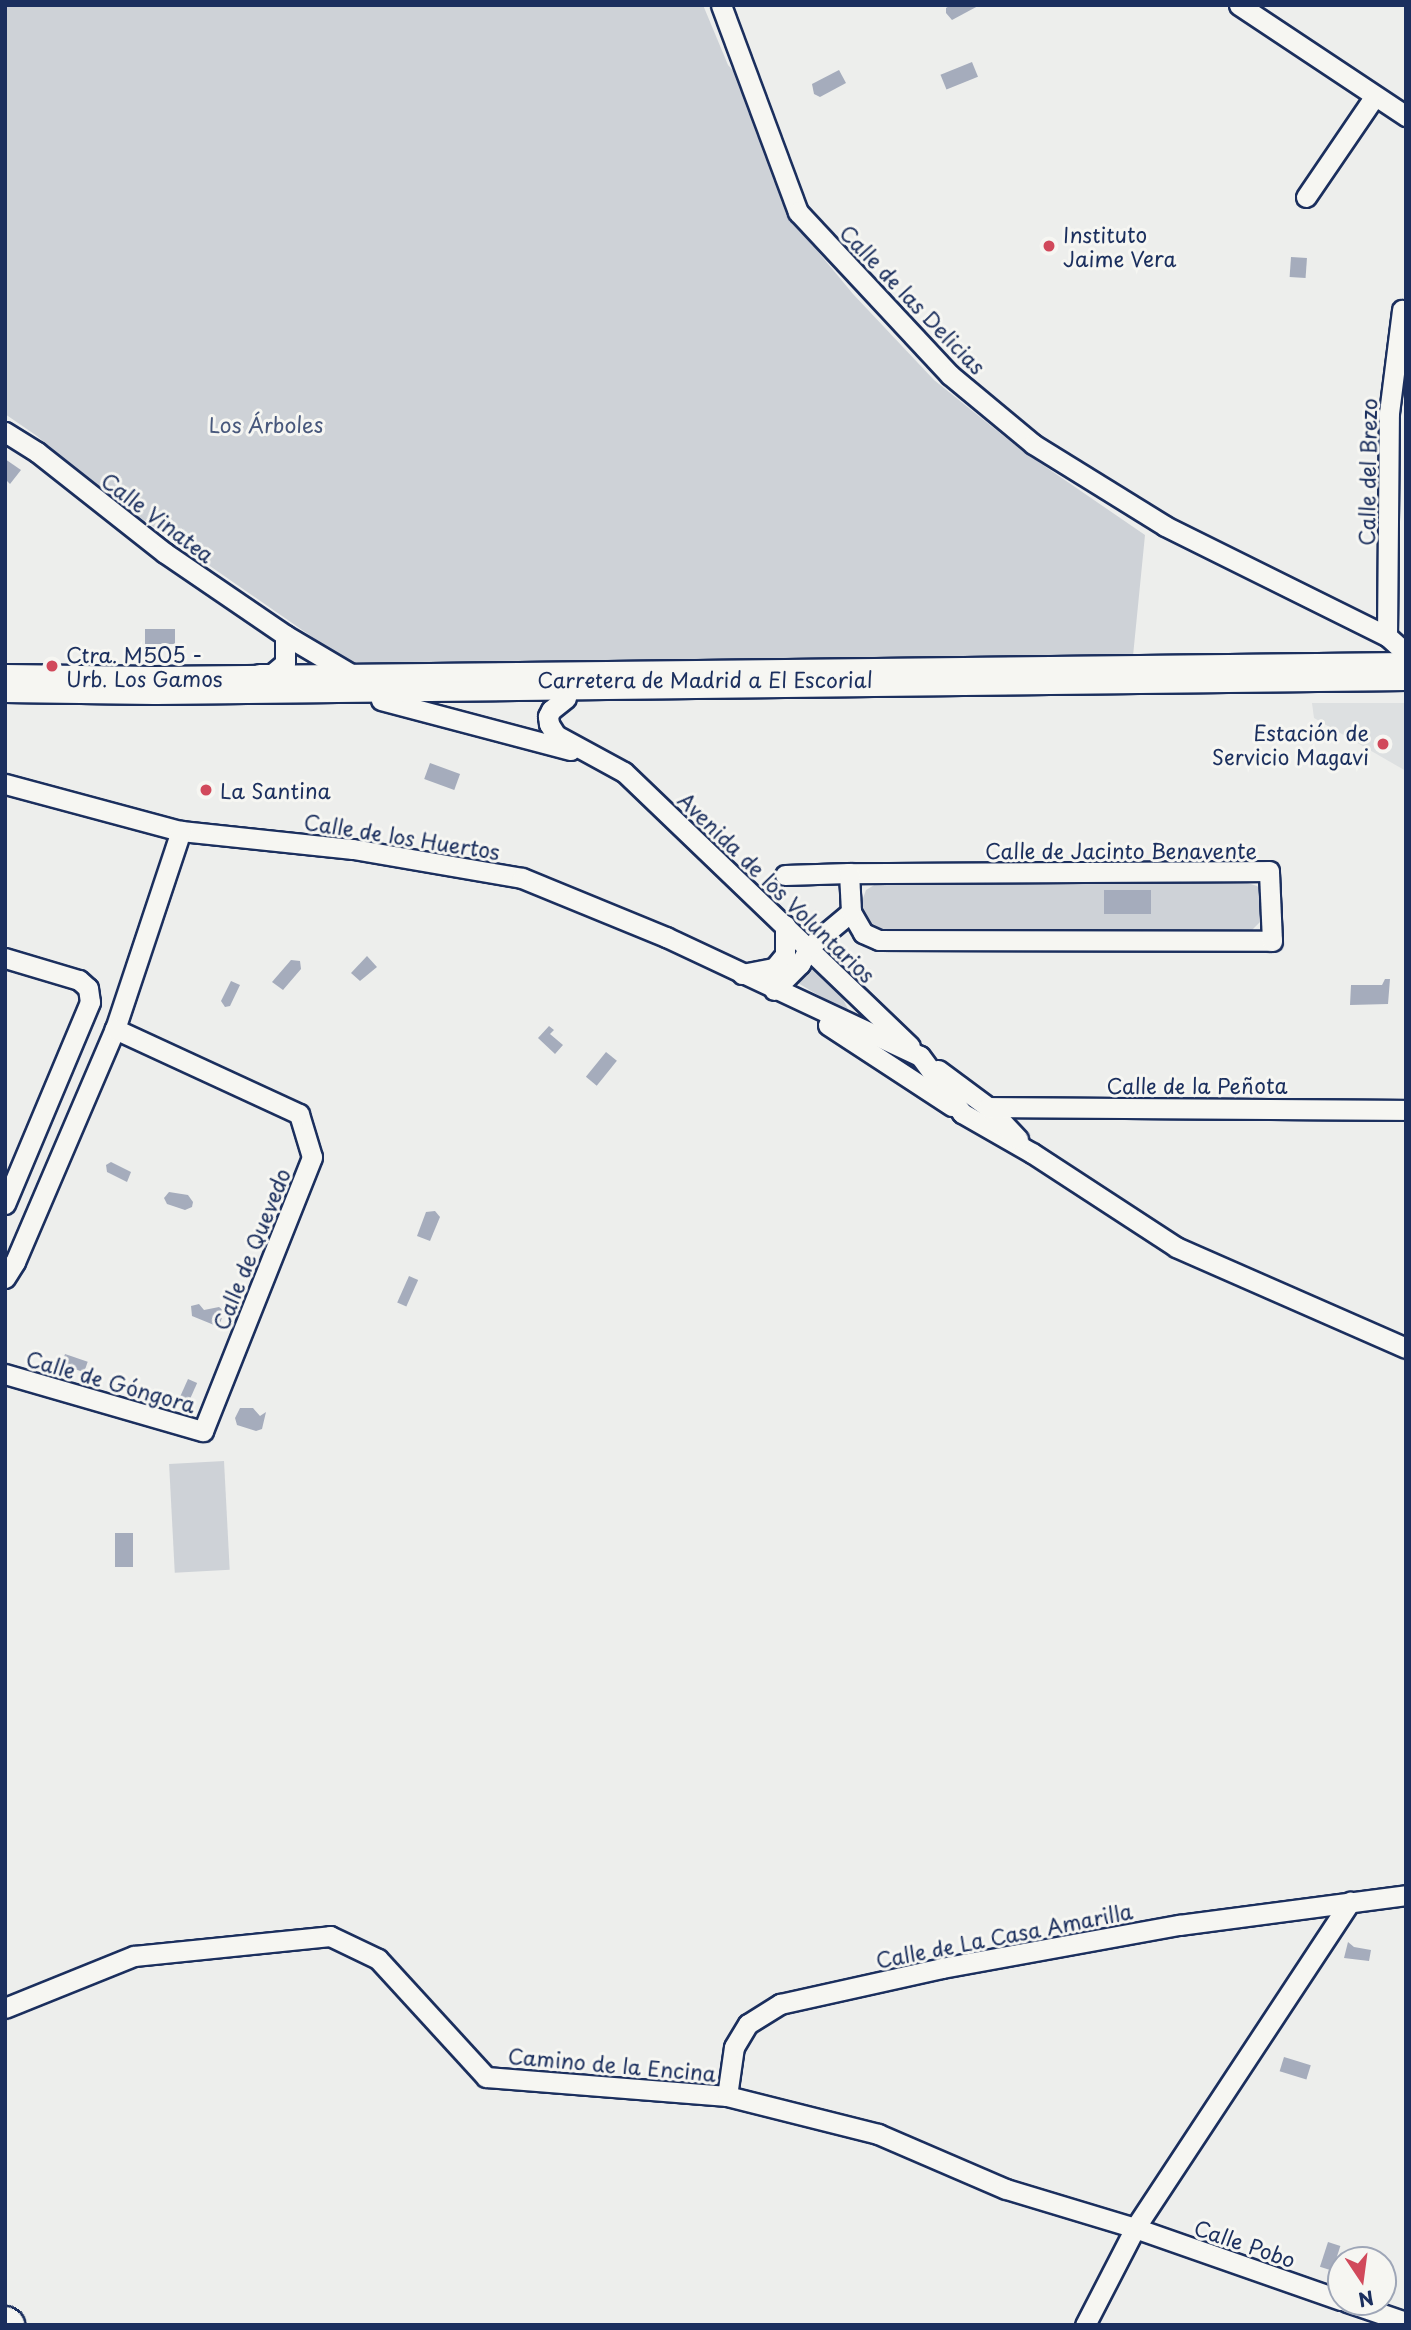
<!DOCTYPE html>
<html>
<head>
<meta charset="utf-8">
<style>
  body { margin:0 }
  #map { position:relative; width:1411px; height:2330px; overflow:hidden; background:#edeeec; font-family:"Playpen Sans",sans-serif }
  div>[style] { position:absolute }
  [style*='--x'] { left:calc(var(--x)*1px); top:calc(var(--y)*1px); width:calc(var(--w)*1px); rotate:calc(var(--a)*1deg) }
  .built>* { inset:0; background:#dde0e1 }
  .green>* { inset:0; background:#ced2d7; transform-origin:0 0 }
  .water>* { inset:0; background:#a5acbc; transform-origin:0 0 }
  .roads { filter:drop-shadow(2px 0 #1b2f5e) drop-shadow(-2px 0 #1b2f5e) drop-shadow(0 2px #1b2f5e) drop-shadow(0 -2px #1b2f5e) }
  .street>* { height:19px; margin:-9.5px; padding:0 9.5px; transform-origin:9.5px; border-radius:9.5px; background:#f6f6f2 }
  .primary>* { height:32px; margin:-16px; padding:0 16px; transform-origin:16px; border-radius:16px; background:#f6f6f2 }
  .highway>* { height:37px; margin:-18.5px; padding:0 18.5px; transform-origin:18.5px; border-radius:18.5px; background:#f6f6f2 }
  .dots>* { width:19px; height:19px; translate:-50% -50%; box-sizing:border-box; border:4px solid #f6f6f2; border-radius:50% }
  span { translate:-50% -50%; white-space:nowrap; text-align:center; line-height:1.15; -webkit-text-stroke:6px #f6f6f2; paint-order:stroke }
  .poi-label { font-size:21px; color:#1b2f5e }
  .left { translate:0 -50%; text-align:left }
  .right { translate:-100% -50%; text-align:right }
  .street-label { font-size:21px; color:#1b2f5e }
  .park-label { font-size:21px; color:#48587c }
  .frame { position:absolute; inset:0; border:7px solid #1b2f5e; pointer-events:none }
  .north { position:absolute; left:1327px; top:2246px; width:70px; height:70px; box-sizing:border-box; background:#f6f6f2; border:2px solid #9ea6b7; border-radius:50%; rotate:167deg; font-size:19px; font-weight:700; line-height:28px; text-align:center; color:#1b2f5e }
  .north::after { content:''; display:block; margin:auto; width:24px; height:32px; background:#d1495b; clip-path:polygon(50% 0,100% 100%,50% 72%,0 100%) }
</style>
</head>
<body>
<div id="map">
  <div class="built">
    <div style="clip-path:polygon(1312px 703px,1406px 703px,1406px 771px,1314px 718px)"></div>
  </div>
  <div class="green">
    <div style="clip-path:polygon(5px 5px,703px 5px,728px 65px,746px 85px,800px 230px,853px 294px,934px 380px,1021px 450px,1145px 535px,1133px 656px,354px 666px,99px 489px,37px 436px,5px 414px)"></div>
    <div style="clip-path:polygon(881px 881px,1241px 881px,1257px 886px,1263px 893px,1264px 918px,1252px 930px,1244px 932px,881px 932px,873px 929px,861px 915px,860px 907px,866px 890px)"></div>
    <div style="clip-path:polygon(809px 966px,843px 999px,851px 1015px,798px 983px)"></div>
    <div style="left:224px;top:1461px;width:109px;height:55px;rotate:87deg"></div>
  </div>
  <div class="water">
    <div style="clip-path:polygon(951px 5px,978px 5px,978px 6px,952px 20px,946px 13px,946px 8px)"></div>
    <div style="left:972px;top:62px;width:16px;height:34px;rotate:68deg"></div>
    <div style="clip-path:polygon(839px 70px,846px 83px,820px 97px,814px 94px,812px 84px)"></div>
    <div style="left:1291px;top:257px;width:16px;height:20px;rotate:4deg"></div>
    <div style="clip-path:polygon(5px 459px,21px 470px,10px 484px,5px 479px)"></div>
    <div style="left:145px;top:629px;width:30px;height:15px"></div>
    <div style="left:430px;top:763px;width:32px;height:17px;rotate:20deg"></div>
    <div style="left:1104px;top:890px;width:47px;height:24px"></div>
    <div style="clip-path:polygon(367px 956px,377px 967px,360px 981px,351px 973px)"></div>
    <div style="clip-path:polygon(291px 960px,300px 961px,301px 969px,283px 990px,272px 982px)"></div>
    <div style="clip-path:polygon(1385px 979px,1390px 979px,1388px 1004px,1350px 1005px,1351px 985px,1382px 985px)"></div>
    <div style="clip-path:polygon(231px 981px,240px 985px,230px 1006px,225px 1007px,221px 1001px)"></div>
    <div style="clip-path:polygon(549px 1026px,554px 1030px,550px 1034px,563px 1045px,555px 1054px,538px 1038px)"></div>
    <div style="left:606px;top:1052px;width:14px;height:32px;rotate:39deg"></div>
    <div style="clip-path:polygon(111px 1162px,131px 1172px,127px 1182px,107px 1172px,106px 1165px)"></div>
    <div style="clip-path:polygon(169px 1192px,188px 1195px,193px 1202px,192px 1207px,185px 1210px,167px 1204px,164px 1198px)"></div>
    <div style="clip-path:polygon(435px 1211px,440px 1217px,430px 1241px,417px 1236px,426px 1212px)"></div>
    <div style="left:409px;top:1276px;width:10px;height:29px;rotate:24deg"></div>
    <div style="clip-path:polygon(199px 1304px,204px 1310px,219px 1307px,224px 1311px,219px 1327px,192px 1316px,191px 1306px)"></div>
    <div style="left:65px;top:1354px;width:24px;height:11px;rotate:19deg"></div>
    <div style="left:188px;top:1379px;width:10px;height:23px;rotate:24deg"></div>
    <div style="clip-path:polygon(240px 1408px,253px 1408px,260px 1416px,266px 1412px,262px 1429px,256px 1431px,237px 1425px,235px 1418px)"></div>
    <div style="left:115px;top:1533px;width:18px;height:34px"></div>
    <div style="clip-path:polygon(1348px 1942px,1354px 1947px,1371px 1950px,1369px 1961px,1344px 1958px)"></div>
    <div style="left:1284px;top:2057px;width:28px;height:15px;rotate:17deg"></div>
    <div style="left:1328px;top:2242px;width:13px;height:26px;rotate:18deg"></div>
  </div>
  <div class="roads">
    <div class="street">
      <div style="--x:721;--y:5;--w:221;--a:69.6"></div>
      <div style="--x:798;--y:212;--w:223;--a:47"></div>
      <div style="--x:950;--y:375;--w:108;--a:39.7"></div>
      <div style="--x:1033;--y:444;--w:155;--a:31.8"></div>
      <div style="--x:1165;--y:526;--w:248;--a:26.4"></div>
      <div style="--x:1387;--y:636;--w:25;--a:42"></div>
      <div style="--x:1239;--y:5;--w:201;--a:33.6"></div>
      <div style="--x:1306;--y:197;--w:122;--a:-55.7"></div>
      <div style="--x:5;--y:432;--w:38;--a:32"></div>
      <div style="--x:37;--y:452;--w:163;--a:38.3"></div>
      <div style="--x:165;--y:553;--w:145;--a:34.3"></div>
      <div style="--x:285;--y:635;--w:82;--a:30.6"></div>
      <div style="--x:1387;--y:636;--w:223;--a:-89.5"></div>
      <div style="--x:1389;--y:413;--w:104;--a:-82.8"></div>
      <div style="--x:259;--y:674;--w:13;--a:0"></div>
      <div style="--x:272;--y:674;--w:17;--a:-40"></div>
      <div style="--x:285;--y:663;--w:28;--a:-90"></div>
      <div style="--x:566;--y:698;--w:19;--a:141"></div>
      <div style="--x:551;--y:710;--w:7;--a:117"></div>
      <div style="--x:548;--y:716;--w:8;--a:83"></div>
      <div style="--x:549;--y:724;--w:13;--a:58"></div>
      <div style="--x:556;--y:735;--w:77;--a:28.6"></div>
      <div style="--x:624;--y:772;--w:396;--a:43.8"></div>
      <div style="--x:381;--y:700;--w:196;--a:14.8"></div>
      <div style="--x:5;--y:784;--w:182;--a:15"></div>
      <div style="--x:181;--y:831;--w:173;--a:6"></div>
      <div style="--x:353;--y:849;--w:171;--a:9.7"></div>
      <div style="--x:522;--y:878;--w:156;--a:22.3"></div>
      <div style="--x:666;--y:937;--w:280;--a:25.1"></div>
      <div style="--x:920;--y:1056;--w:71;--a:53.6"></div>
      <div style="--x:962;--y:1113;--w:81;--a:29.7"></div>
      <div style="--x:1032;--y:1153;--w:172;--a:33.1"></div>
      <div style="--x:1176;--y:1247;--w:251;--a:23.7"></div>
      <div style="--x:785;--y:875;--w:64;--a:-1.8"></div>
      <div style="--x:5;--y:958;--w:77;--a:16.6"></div>
      <div style="--x:79;--y:980;--w:12;--a:42"></div>
      <div style="--x:88;--y:988;--w:14;--a:82"></div>
      <div style="--x:90;--y:1002;--w:219;--a:112.8"></div>
      <div style="--x:742;--y:974;--w:33;--a:-11"></div>
      <div style="--x:774;--y:968;--w:17;--a:-50"></div>
      <div style="--x:785;--y:955;--w:30;--a:-90"></div>
      <div style="--x:774;--y:990;--w:37;--a:-45"></div>
      <div style="--x:800;--y:964;--w:19;--a:-62"></div>
      <div style="--x:809;--y:947;--w:55;--a:-39.8"></div>
      <div style="--x:851;--y:912;--w:24;--a:60"></div>
      <div style="--x:863;--y:933;--w:17;--a:24"></div>
      <div style="--x:879;--y:940;--w:393;--a:0.1"></div>
      <div style="--x:1272;--y:941;--w:70;--a:-92.5"></div>
      <div style="--x:1269;--y:871;--w:420;--a:179.7"></div>
      <div style="--x:849;--y:873;--w:39;--a:87"></div>
      <div style="--x:828;--y:1025;--w:148;--a:33.2"></div>
      <div style="--x:938;--y:1070;--w:62;--a:36.5"></div>
      <div style="--x:988;--y:1107;--w:44;--a:46.8"></div>
      <div style="--x:988;--y:1107;--w:418;--a:0.4"></div>
      <div style="--x:5;--y:1278;--w:19;--a:-58"></div>
      <div style="--x:15;--y:1262;--w:254;--a:-66.8"></div>
      <div style="--x:115;--y:1029;--w:209;--a:-71.6"></div>
      <div style="--x:5;--y:1374;--w:206;--a:16.1"></div>
      <div style="--x:203;--y:1431;--w:295;--a:-68.3"></div>
      <div style="--x:312;--y:1157;--w:45;--a:-106.8"></div>
      <div style="--x:299;--y:1114;--w:203;--a:-155.2"></div>
      <div style="--x:5;--y:2008;--w:139;--a:-22"></div>
      <div style="--x:134;--y:1956;--w:197;--a:-5.8"></div>
      <div style="--x:330;--y:1936;--w:53;--a:25.6"></div>
      <div style="--x:378;--y:1959;--w:160;--a:47.5"></div>
      <div style="--x:486;--y:2077;--w:242;--a:4.5"></div>
      <div style="--x:727;--y:2096;--w:156;--a:14.1"></div>
      <div style="--x:878;--y:2134;--w:139;--a:23.3"></div>
      <div style="--x:1006;--y:2189;--w:135;--a:16.8"></div>
      <div style="--x:1135;--y:2228;--w:218;--a:19.3"></div>
      <div style="--x:727;--y:2096;--w:49;--a:-81.9"></div>
      <div style="--x:734;--y:2047;--w:27;--a:-59"></div>
      <div style="--x:748;--y:2024;--w:38;--a:-32"></div>
      <div style="--x:780;--y:2004;--w:166;--a:-12.5"></div>
      <div style="--x:942;--y:1968;--w:241;--a:-10.3"></div>
      <div style="--x:1179;--y:1925;--w:229;--a:-7.5"></div>
      <div style="--x:1347;--y:2302;--w:62;--a:18.7"></div>
      <div style="--x:1085;--y:2325;--w:109;--a:-62.7"></div>
      <div style="--x:1135;--y:2228;--w:391;--a:-56.6"></div>
    </div>
    <div class="primary">
      <div style="--x:5;--y:2323;--w:4;--a:34"></div>
    </div>
    <div class="highway">
      <div style="--x:5;--y:683;--w:150;--a:0.8"></div>
      <div style="--x:155;--y:685;--w:1251;--a:-0.64"></div>
    </div>
  </div>
  <div class="dots">
    <div style="left:1049px;top:246px;background:#d1495b"></div>
    <div style="left:52px;top:666px;background:#d1495b"></div>
    <div style="left:1383px;top:744px;background:#d1495b"></div>
    <div style="left:206px;top:790px;background:#d1495b"></div>
  </div>
  <div class="poi-label">
    <span class="left" style="left:1063px;top:246px">Instituto<br>Jaime Vera</span>
    <span class="left" style="left:66px;top:666px">Ctra. M505 -<br>Urb. Los Gamos</span>
    <span class="right" style="left:1369px;top:744px">Estación de<br>Servicio Magavi</span>
    <span class="left" style="left:220px;top:790px">La Santina</span>
  </div>
  <div class="street-label">
    <span style="left:913px;top:299px;rotate:46deg">Calle de las Delicias</span>
    <span style="left:1367px;top:472px;rotate:-89deg">Calle del Brezo</span>
    <span style="left:158px;top:517px;rotate:37deg">Calle Vinatea</span>
    <span style="left:705px;top:679px">Carretera de Madrid a El Escorial</span>
    <span style="left:402px;top:836px;rotate:9deg">Calle de los Huertos</span>
    <span style="left:1121px;top:850px">Calle de Jacinto Benavente</span>
    <span style="left:777px;top:887px;rotate:44deg">Avenida de los Voluntarios</span>
    <span style="left:1197px;top:1085px">Calle de la Peñota</span>
    <span style="left:251px;top:1249px;rotate:-68deg">Calle de Quevedo</span>
    <span style="left:111px;top:1381px;rotate:16deg">Calle de Góngora</span>
    <span style="left:1004px;top:1935px;rotate:-11deg">Calle de La Casa Amarilla</span>
    <span style="left:612px;top:2064px;rotate:5deg">Camino de la Encina</span>
    <span style="left:1245px;top:2243px;rotate:19deg">Calle Pobo</span>
  </div>
  <div class="park-label">
    <span style="left:266px;top:424px">Los Árboles</span>
  </div>
  <div class="frame"></div>
  <div class="north">N</div>
</div>
</body>
</html>
